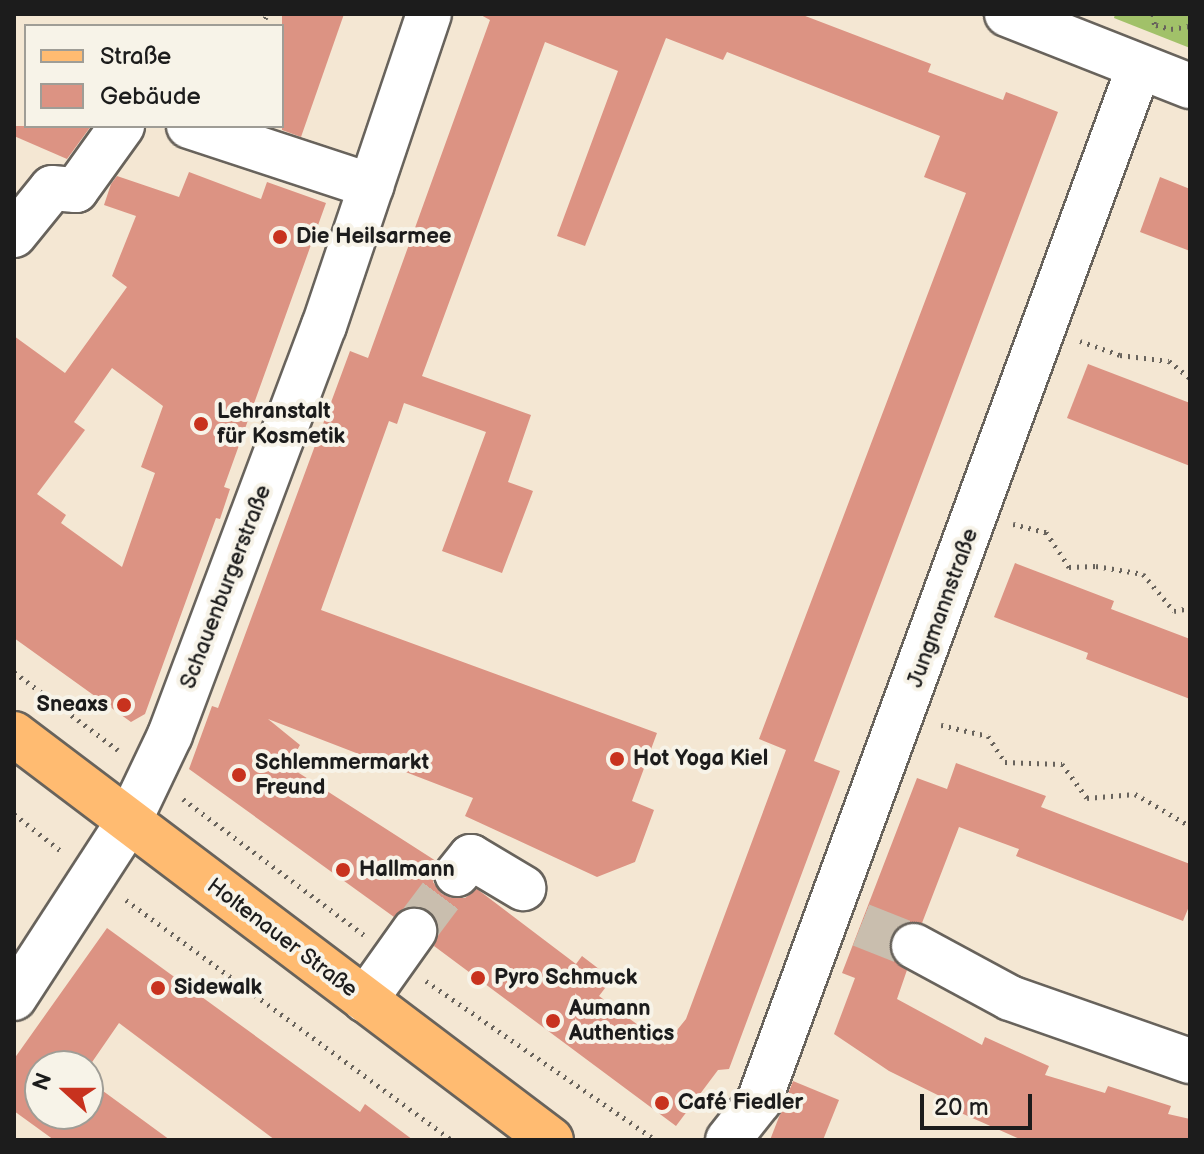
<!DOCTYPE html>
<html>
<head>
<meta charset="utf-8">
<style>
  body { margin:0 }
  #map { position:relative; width:1204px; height:1154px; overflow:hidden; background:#f4e7d3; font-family:"Balsamiq Sans",sans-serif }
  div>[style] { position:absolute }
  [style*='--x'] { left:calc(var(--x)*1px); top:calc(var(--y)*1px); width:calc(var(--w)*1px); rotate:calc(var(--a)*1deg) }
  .green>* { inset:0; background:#a1c169 }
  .building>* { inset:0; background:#dc9383 }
  .minor-tunnel>* { height:44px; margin-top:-22px; transform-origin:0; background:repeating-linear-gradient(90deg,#c9beae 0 44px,transparent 0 66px) }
  .path>* { height:5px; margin-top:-2.5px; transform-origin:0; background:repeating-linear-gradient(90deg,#68635c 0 2px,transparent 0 8px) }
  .roads { filter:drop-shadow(2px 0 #68635c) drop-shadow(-2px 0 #68635c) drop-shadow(0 2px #68635c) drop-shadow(0 -2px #68635c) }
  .minor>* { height:44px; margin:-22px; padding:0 22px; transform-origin:22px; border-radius:22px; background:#fff }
  .major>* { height:44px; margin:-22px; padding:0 22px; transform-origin:22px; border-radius:22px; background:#ffbb71 }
  .dots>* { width:22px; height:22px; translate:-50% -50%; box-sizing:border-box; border:4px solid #f7f3e8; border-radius:50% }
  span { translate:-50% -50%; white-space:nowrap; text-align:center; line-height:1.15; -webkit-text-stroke:8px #f7f3e8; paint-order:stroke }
  .poi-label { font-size:22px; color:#1c1c1c; font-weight:700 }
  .left { translate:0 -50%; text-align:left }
  .right { translate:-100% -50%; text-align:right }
  .street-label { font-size:22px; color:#1c1c1c }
  .frame { position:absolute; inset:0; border:16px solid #1c1c1c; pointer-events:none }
  .legend { position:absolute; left:24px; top:24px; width:260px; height:104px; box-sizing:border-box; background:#f7f3e8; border:2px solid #9f9d96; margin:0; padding:10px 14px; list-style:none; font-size:24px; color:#1c1c1c }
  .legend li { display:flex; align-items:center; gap:16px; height:40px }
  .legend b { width:40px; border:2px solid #9f9d96 }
  .north { position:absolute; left:24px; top:1050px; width:80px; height:80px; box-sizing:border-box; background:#f7f3e8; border:2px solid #9f9d96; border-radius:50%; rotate:291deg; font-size:22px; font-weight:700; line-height:32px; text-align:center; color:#1c1c1c }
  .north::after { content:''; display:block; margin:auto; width:28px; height:36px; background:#c8321e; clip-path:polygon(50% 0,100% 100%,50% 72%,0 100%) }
  .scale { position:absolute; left:920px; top:1094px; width:112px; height:36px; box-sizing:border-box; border:4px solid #1c1c1c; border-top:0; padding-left:10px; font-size:24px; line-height:28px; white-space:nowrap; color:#1c1c1c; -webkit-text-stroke:6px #f7f3e8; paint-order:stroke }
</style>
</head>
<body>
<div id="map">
  <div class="green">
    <div style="clip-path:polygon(1115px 14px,1190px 14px,1190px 48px,1114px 18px)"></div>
  </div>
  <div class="building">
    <div style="clip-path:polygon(282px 14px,344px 14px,301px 137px,282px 130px)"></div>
    <div style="clip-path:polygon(evenodd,479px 14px,800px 14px,931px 64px,928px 72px,1003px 100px,1006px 92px,1058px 112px,814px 761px,840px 771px,767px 967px,729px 1069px,718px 1070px,676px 1126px,434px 946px,439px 933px,436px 920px,429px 911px,416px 906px,403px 909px,394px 917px,189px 769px,212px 706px,218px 708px,350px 351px,368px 358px,490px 20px,479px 14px,666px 38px,723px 60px,727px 52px,940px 136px,924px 177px,966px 193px,759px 739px,786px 750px,686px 1019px,665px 1045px,599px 996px,612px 979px,582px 956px,576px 964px,477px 889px,465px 898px,452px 898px,442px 894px,433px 882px,436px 861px,288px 766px,300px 745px,268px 719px,473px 798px,465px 816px,597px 877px,635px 862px,654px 810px,632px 801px,657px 733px,321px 610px,389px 421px,397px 424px,404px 403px,486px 432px,442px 551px,502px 573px,533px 491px,508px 482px,531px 415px,422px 376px,545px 42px,618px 71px,557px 236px,585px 246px,666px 38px)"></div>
    <div style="clip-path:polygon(14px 126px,91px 126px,67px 159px,14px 136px)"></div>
    <div style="clip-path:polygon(evenodd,189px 172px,261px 199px,267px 182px,326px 203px,224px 487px,230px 489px,220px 519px,216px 518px,145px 714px,131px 722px,14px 638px,14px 336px,65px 373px,127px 287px,112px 276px,136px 216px,104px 205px,111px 184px,117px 176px,179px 197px,189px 172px,112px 368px,163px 406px,141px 467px,155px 473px,122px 567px,61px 523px,66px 515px,37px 494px,85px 430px,74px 422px,112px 368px)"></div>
    <div style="clip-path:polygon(1160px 177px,1190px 189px,1190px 251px,1140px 232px)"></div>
    <div style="clip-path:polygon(1088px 364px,1190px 403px,1190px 466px,1067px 418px)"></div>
    <div style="clip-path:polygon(1015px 563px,1114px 601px,1111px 609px,1190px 639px,1190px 699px,1086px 659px,1088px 653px,994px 617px)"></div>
    <div style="clip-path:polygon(956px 763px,1046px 796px,1041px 807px,1190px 864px,1190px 904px,1183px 921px,1016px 856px,1019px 849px,959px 827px,922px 923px,902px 924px,892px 935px,889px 947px,892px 958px,907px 970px,897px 999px,982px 1045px,985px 1037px,1049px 1066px,1045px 1075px,1105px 1093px,1108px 1086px,1171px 1106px,1168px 1114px,1190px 1119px,1190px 1140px,1022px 1140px,961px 1113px,964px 1108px,889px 1071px,834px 1034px,855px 978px,842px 973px,917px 778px,947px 789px)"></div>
    <div style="clip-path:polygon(107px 928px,360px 1112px,365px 1104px,413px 1140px,275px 1140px,119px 1023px,88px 1068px,40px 1066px,40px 1114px,88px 1114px,88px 1080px,170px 1140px,54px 1140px,14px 1111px,14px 1059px)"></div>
    <div style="clip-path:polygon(793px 1081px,839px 1100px,823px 1140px,770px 1140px)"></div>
  </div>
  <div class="minor-tunnel">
    <div style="--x:861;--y:925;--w:57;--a:21.6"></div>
    <div style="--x:414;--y:931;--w:71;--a:-53"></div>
  </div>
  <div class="path">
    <div style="--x:1153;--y:14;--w:15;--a:82"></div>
    <div style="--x:1156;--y:25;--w:16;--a:15"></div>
    <div style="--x:1171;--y:29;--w:19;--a:-9"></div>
    <div style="--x:262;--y:26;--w:13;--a:-67"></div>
    <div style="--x:1080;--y:341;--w:42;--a:19.3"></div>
    <div style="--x:1120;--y:355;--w:49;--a:7"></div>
    <div style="--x:1169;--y:361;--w:27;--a:39"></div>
    <div style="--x:1013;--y:524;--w:34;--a:14"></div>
    <div style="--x:1046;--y:532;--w:42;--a:56.7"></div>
    <div style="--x:1069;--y:567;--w:27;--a:-2"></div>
    <div style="--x:1096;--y:566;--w:48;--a:9.7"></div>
    <div style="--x:1143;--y:574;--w:48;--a:50"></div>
    <div style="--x:1174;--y:611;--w:16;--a:-11"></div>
    <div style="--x:14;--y:672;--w:130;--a:36.9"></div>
    <div style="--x:941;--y:725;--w:48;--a:13.2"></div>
    <div style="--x:988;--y:736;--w:31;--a:57"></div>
    <div style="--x:1005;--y:762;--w:57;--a:2"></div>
    <div style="--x:1062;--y:764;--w:42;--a:53.7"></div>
    <div style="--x:1087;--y:798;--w:48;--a:-4.8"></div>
    <div style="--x:1135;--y:794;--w:64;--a:30.2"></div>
    <div style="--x:183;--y:799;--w:226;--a:36.9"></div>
    <div style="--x:14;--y:814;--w:60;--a:38.2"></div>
    <div style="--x:126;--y:900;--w:405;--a:36.4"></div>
    <div style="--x:426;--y:981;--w:280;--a:34.7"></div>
  </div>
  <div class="roads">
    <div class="minor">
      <div style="--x:1007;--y:14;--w:197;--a:21.5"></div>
      <div style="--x:189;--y:126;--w:192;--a:18.2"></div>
      <div style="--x:14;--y:235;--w:60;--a:-51"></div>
      <div style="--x:52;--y:188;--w:24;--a:5"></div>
      <div style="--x:76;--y:190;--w:79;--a:-54.3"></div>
      <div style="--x:457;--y:874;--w:22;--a:-51"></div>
      <div style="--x:471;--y:857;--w:61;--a:30.8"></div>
      <div style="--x:914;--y:946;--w:109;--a:28.4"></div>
      <div style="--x:1010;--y:998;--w:191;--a:19.3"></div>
      <div style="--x:14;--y:998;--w:211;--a:-57"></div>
      <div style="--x:129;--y:821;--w:95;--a:-64.5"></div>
      <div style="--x:170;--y:735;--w:437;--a:-69.4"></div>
      <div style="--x:324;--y:326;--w:329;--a:-71.4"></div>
      <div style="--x:365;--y:1000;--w:85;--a:-54.6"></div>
      <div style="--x:728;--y:1140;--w:50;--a:-51.5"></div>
      <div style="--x:759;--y:1101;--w:1102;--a:-69.82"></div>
    </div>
    <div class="major">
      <div style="--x:14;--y:734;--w:673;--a:37.09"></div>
    </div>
  </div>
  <div class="dots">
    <div style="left:280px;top:237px;background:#c8321e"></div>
    <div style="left:201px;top:424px;background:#c8321e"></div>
    <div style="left:124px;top:705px;background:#c8321e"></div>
    <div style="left:617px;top:759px;background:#c8321e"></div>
    <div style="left:239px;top:775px;background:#c8321e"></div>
    <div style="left:343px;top:870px;background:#c8321e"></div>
    <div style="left:478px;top:978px;background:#c8321e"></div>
    <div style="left:158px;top:988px;background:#c8321e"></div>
    <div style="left:553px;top:1021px;background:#c8321e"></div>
    <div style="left:662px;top:1103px;background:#c8321e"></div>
  </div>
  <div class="poi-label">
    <span class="left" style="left:296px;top:237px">Die Heilsarmee</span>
    <span class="left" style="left:217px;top:424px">Lehranstalt<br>für Kosmetik</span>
    <span class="right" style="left:108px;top:705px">Sneaxs</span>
    <span class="left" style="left:633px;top:759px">Hot Yoga Kiel</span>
    <span class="left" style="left:255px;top:775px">Schlemmermarkt<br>Freund</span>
    <span class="left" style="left:359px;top:870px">Hallmann</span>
    <span class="left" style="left:494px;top:978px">Pyro Schmuck</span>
    <span class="left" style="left:174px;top:988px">Sidewalk</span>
    <span class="left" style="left:569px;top:1021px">Aumann<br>Authentics</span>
    <span class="left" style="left:678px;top:1103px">Café Fiedler</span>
  </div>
  <div class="street-label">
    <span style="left:226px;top:587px;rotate:-69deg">Schauenburgerstraße</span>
    <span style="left:943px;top:608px;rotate:-70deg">Jungmannstraße</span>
    <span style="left:282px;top:938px;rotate:37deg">Holtenauer Straße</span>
  </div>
  <div class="frame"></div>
  <ul class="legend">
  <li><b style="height:10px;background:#ffbb71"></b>Straße</li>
  <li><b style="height:22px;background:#dc9383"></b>Gebäude</li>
  </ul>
  <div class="north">N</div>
  <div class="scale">20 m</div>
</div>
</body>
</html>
